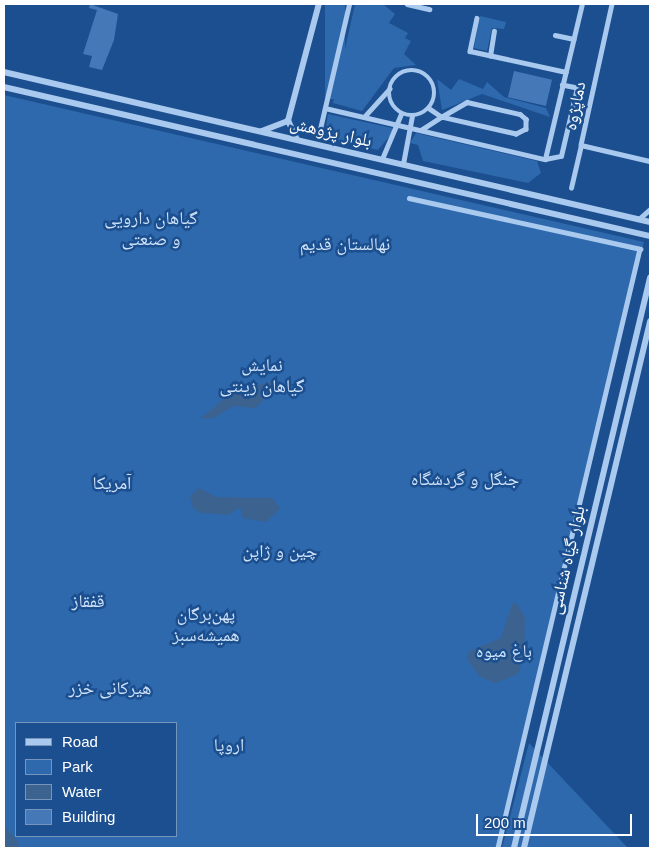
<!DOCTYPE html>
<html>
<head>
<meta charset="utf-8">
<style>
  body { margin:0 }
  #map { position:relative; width:654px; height:852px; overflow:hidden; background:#1b4f8f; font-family:Helvetica,"Noto Naskh Arabic",sans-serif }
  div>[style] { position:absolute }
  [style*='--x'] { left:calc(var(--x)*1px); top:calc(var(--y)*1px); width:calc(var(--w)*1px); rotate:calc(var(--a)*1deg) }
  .green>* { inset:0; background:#2e69ad; transform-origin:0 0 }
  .water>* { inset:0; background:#3c6290 }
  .building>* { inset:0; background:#4478b7; transform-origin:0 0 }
  .minor>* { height:4.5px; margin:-2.25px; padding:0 2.25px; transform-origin:2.25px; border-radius:2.25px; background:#a9c9ee }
  .minor>.ring { margin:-2.25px; padding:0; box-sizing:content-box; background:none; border:4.5px solid #a9c9ee; border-radius:50% }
  .tertiary>* { height:5.5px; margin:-2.75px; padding:0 2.75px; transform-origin:2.75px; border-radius:2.75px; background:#a9c9ee }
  span { translate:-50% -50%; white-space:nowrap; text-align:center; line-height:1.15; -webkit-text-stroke:5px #1b4f8f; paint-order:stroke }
  .street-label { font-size:18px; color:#fff }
  .park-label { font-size:18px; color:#cfe3fa }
  .frame { position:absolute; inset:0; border:5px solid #fff; pointer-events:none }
  .legend { position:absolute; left:15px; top:722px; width:162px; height:115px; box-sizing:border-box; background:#1b4f8f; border:1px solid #7695bc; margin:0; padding:6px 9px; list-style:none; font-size:15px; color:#fff }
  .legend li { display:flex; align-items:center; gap:10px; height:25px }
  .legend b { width:25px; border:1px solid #7695bc }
  .scale { position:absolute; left:476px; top:814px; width:156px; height:22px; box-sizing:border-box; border:2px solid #fff; border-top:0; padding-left:6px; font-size:15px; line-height:18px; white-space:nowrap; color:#fff; -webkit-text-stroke:4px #1b4f8f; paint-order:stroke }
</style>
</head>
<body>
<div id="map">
  <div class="green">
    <div style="left:325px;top:4px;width:20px;height:95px"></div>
    <div style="clip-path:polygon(355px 4px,383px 4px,395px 14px,389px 23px,408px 33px,405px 38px,411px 41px,404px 54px,416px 65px,394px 68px,362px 111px,333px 103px)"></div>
    <div style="clip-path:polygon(480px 16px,506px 22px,504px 29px,492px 28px,487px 51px,474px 48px)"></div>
    <div style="clip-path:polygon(437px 79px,451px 90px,459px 79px,483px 89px,487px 82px,504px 97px,546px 108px,550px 117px,482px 94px,442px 110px)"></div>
    <div style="clip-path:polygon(evenodd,4px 95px,644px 242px,499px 848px,4px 848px,4px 95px,16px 723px,176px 723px,176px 836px,16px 836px,16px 723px)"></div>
    <div style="clip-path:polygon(328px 114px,392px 128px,394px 131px,378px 150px,331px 139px,325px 134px)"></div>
    <div style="clip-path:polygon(416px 133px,537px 161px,541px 173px,528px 183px,423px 161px,418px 145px,410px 143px)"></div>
    <div style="clip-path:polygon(529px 743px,628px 848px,502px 848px)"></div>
  </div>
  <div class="water">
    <div style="clip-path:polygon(274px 381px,277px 387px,255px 408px,233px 406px,214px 418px,200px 419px,232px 392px)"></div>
    <div style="clip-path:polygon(199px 488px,216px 497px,273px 498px,280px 509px,266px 522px,243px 518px,240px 507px,228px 515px,201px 513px,193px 508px,190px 496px)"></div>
    <div style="clip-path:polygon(512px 604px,517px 604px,525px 617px,524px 655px,518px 674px,495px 683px,479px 676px,467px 659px,469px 651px,501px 638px)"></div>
    <div style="clip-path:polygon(4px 826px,18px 841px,19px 848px,4px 848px)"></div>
  </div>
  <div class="building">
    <div style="clip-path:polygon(90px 4px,118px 14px,114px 40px,102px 70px,89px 67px,92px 56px,83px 54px,97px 10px,89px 8px)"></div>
    <div style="left:514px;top:71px;width:39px;height:27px;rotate:13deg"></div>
  </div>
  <div class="minor">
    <div style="--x:407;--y:4;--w:23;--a:13"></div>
    <div style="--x:612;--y:4;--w:144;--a:102.4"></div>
    <div style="--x:581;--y:145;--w:71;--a:13.1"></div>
    <div style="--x:477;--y:18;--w:34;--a:102"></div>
    <div style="--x:470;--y:51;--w:98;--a:12.3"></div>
    <div style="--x:555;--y:35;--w:19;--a:12"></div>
    <div style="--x:490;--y:56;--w:25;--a:-81"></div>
    <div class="ring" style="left:389px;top:70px;width:41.5px;height:41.5px"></div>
    <div style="--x:467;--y:102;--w:54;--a:12.8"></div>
    <div style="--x:520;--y:114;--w:8;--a:40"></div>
    <div style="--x:526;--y:119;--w:10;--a:90"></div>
    <div style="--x:526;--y:129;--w:11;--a:153"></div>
    <div style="--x:516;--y:134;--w:77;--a:-167.2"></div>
    <div style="--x:441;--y:117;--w:30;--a:-30"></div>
    <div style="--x:325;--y:108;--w:226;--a:13.1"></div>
    <div style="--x:545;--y:159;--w:159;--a:-76.6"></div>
    <div style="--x:364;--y:117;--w:38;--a:-48"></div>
    <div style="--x:320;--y:129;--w:128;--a:-76.9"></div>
    <div style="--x:421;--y:130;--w:24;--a:-33"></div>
    <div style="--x:441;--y:117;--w:14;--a:-146"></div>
    <div style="--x:382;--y:159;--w:49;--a:-67.1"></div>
    <div style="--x:545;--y:159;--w:16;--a:-11"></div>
    <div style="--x:561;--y:156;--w:70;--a:-76.8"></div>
    <div style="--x:577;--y:88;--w:15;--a:-169"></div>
    <div style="--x:403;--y:164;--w:49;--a:-79.4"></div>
    <div style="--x:571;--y:188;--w:44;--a:-76.9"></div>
    <div style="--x:409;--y:198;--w:237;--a:12.4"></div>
    <div style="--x:640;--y:249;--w:616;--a:103.34"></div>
    <div style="--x:639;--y:219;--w:15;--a:-42"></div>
  </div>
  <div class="tertiary">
    <div style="--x:4;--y:72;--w:663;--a:13.07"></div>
    <div style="--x:4;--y:87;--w:663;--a:12.99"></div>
    <div style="--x:262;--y:131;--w:28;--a:-21"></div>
    <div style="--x:297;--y:140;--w:21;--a:-115"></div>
    <div style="--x:288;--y:121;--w:121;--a:-75.2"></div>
    <div style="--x:514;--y:848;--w:586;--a:-76.58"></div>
    <div style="--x:524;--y:848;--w:541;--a:-76.53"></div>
  </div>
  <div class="street-label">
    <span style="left:575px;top:106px;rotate:-78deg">دماپژوه</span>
    <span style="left:331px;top:132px;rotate:13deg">بلوار پژوهش</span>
    <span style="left:567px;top:560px;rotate:-77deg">بلوار گیاه شناسی</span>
  </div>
  <div class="park-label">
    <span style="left:151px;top:229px">گیاهان دارویی<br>و صنعتی</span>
    <span style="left:345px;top:244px">نهالستان قدیم</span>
    <span style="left:262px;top:376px">نمایش<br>گیاهان زینتی</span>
    <span style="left:465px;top:479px">جنگل و گردشگاه</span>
    <span style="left:112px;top:483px">آمریکا</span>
    <span style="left:280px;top:551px">چین و ژاپن</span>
    <span style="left:88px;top:601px">قفقاز</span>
    <span style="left:206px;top:625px">پهن‌برگان<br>همیشه‌سبز</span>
    <span style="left:504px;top:651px">باغ میوه</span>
    <span style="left:110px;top:688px">هیرکانی خزر</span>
    <span style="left:229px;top:745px">اروپا</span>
  </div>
  <div class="frame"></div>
  <ul class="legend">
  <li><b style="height:6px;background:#a9c9ee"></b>Road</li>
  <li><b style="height:14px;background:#2e69ad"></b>Park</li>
  <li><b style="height:14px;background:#3c6290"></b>Water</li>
  <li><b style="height:14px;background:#4478b7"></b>Building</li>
  </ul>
  <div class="scale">200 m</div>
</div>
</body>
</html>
